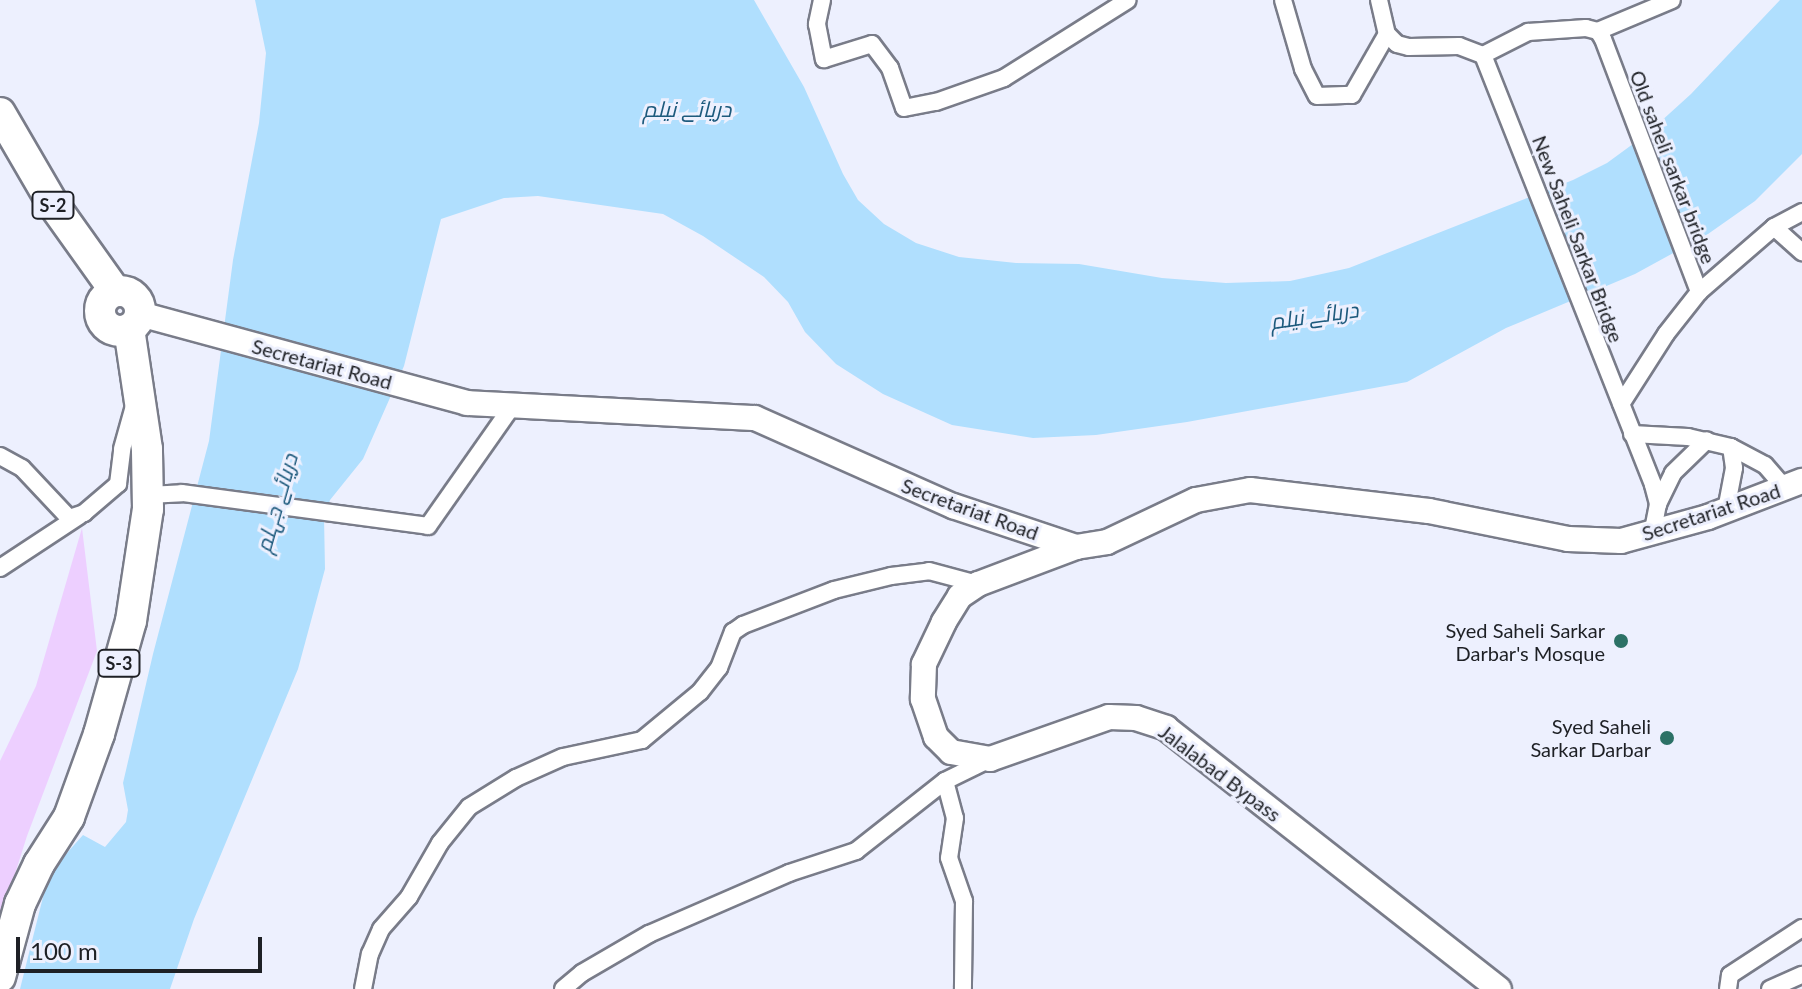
<!DOCTYPE html>
<html>
<head>
<meta charset="utf-8">
<style>
  body { margin:0 }
  #map { position:relative; width:1802px; height:989px; overflow:hidden; background:#edf0fe; font-family:Lato,Cairo,sans-serif }
  div>[style] { position:absolute }
  [style*='--x'] { left:calc(var(--x)*1px); top:calc(var(--y)*1px); width:calc(var(--w)*1px); rotate:calc(var(--a)*1deg) }
  .green>* { inset:0; background:#edcfff }
  .water>* { inset:0; background:#b0dffe }
  .roads { filter:drop-shadow(2px 0 #797c89) drop-shadow(-2px 0 #797c89) drop-shadow(0 2px #797c89) drop-shadow(0 -2px #797c89) }
  .street>* { height:16px; margin:-8px; padding:0 8px; transform-origin:8px; border-radius:8px; background:#fff }
  .secondary>* { height:24px; margin:-12px; padding:0 12px; transform-origin:12px; border-radius:12px; background:#fff }
  .highway>* { height:30px; margin:-15px; padding:0 15px; transform-origin:15px; border-radius:15px; background:#fff }
  .highway>.ring { margin:-15px; padding:0; box-sizing:content-box; background:none; border:30px solid #fff; border-radius:50% }
  .dots>* { width:22px; height:22px; translate:-50% -50%; box-sizing:border-box; border:4px solid #edf0fe; border-radius:50% }
  span { translate:-50% -50%; white-space:nowrap; text-align:center; line-height:1.15; -webkit-text-stroke:6px #edf0fe; paint-order:stroke }
  .shield-label span { padding:2px 6px; background:#edf0fe; border:2px solid; border-radius:6px; -webkit-text-stroke-width:0 }
  .shield-label { font-size:18px; color:#1e2025; font-weight:700 }
  .street-label { font-size:20px; color:#1e2025 }
  .poi-label { font-size:20px; color:#1e2025 }
  .right { translate:-100% -50%; text-align:right }
  .water-label { font-size:22px; color:#1d5a7d; font-style:italic }
  .scale { position:absolute; left:16px; top:937px; width:246px; height:36px; box-sizing:border-box; border:4px solid #1e2025; border-top:0; padding-left:10px; font-size:24px; line-height:28px; white-space:nowrap; color:#1e2025; -webkit-text-stroke:6px #edf0fe; paint-order:stroke }
</style>
</head>
<body>
<div id="map">
  <div class="green">
    <div style="clip-path:polygon(82px 528px,97px 651px,27px 836px,0 921px,0 761px,36px 686px)"></div>
  </div>
  <div class="water">
    <div style="clip-path:polygon(255px 0,754px 0,804px 87px,843px 174px,858px 200px,884px 224px,916px 243px,959px 257px,1016px 263px,1079px 264px,1162px 278px,1226px 283px,1290px 281px,1349px 268px,1573px 180px,1607px 163px,1648px 133px,1691px 94px,1780px 0,1802px 0,1802px 154px,1755px 201px,1708px 234px,1635px 274px,1506px 328px,1407px 382px,1187px 422px,1096px 435px,1033px 438px,952px 425px,883px 394px,836px 364px,805px 332px,788px 302px,764px 277px,703px 236px,663px 214px,538px 196px,504px 198px,441px 219px,404px 366px,363px 459px,330px 500px,324px 517px,325px 569px,298px 669px,194px 919px,170px 989px,20px 989px,49px 873px,83px 835px,105px 847px,126px 822px,128px 810px,123px 783px,153px 654px,209px 441px,233px 260px,259px 123px,266px 53px)"></div>
  </div>
  <div class="roads">
    <div class="street">
      <div style="--x:822;--y:0;--w:25;--a:102"></div>
      <div style="--x:817;--y:24;--w:36;--a:79"></div>
      <div style="--x:824;--y:59;--w:50;--a:-17.4"></div>
      <div style="--x:872;--y:44;--w:30;--a:53"></div>
      <div style="--x:890;--y:68;--w:42;--a:70.7"></div>
      <div style="--x:904;--y:108;--w:33;--a:-11"></div>
      <div style="--x:936;--y:102;--w:72;--a:-19.4"></div>
      <div style="--x:1004;--y:78;--w:146;--a:-32.2"></div>
      <div style="--x:1283;--y:0;--w:72;--a:73.8"></div>
      <div style="--x:1303;--y:69;--w:30;--a:63"></div>
      <div style="--x:1317;--y:96;--w:35;--a:-2"></div>
      <div style="--x:1352;--y:95;--w:70;--a:-60.2"></div>
      <div style="--x:1379;--y:0;--w:35;--a:77"></div>
      <div style="--x:1387;--y:34;--w:14;--a:45"></div>
      <div style="--x:1397;--y:44;--w:12;--a:14"></div>
      <div style="--x:1409;--y:47;--w:50;--a:-1.1"></div>
      <div style="--x:1459;--y:46;--w:26;--a:21"></div>
      <div style="--x:1483;--y:55;--w:51;--a:-27.1"></div>
      <div style="--x:1528;--y:32;--w:58;--a:-3.9"></div>
      <div style="--x:1586;--y:28;--w:12;--a:14"></div>
      <div style="--x:1598;--y:31;--w:9;--a:58"></div>
      <div style="--x:1603;--y:39;--w:271;--a:69.2"></div>
      <div style="--x:1699;--y:292;--w:53;--a:128.2"></div>
      <div style="--x:1666;--y:334;--w:83;--a:122.7"></div>
      <div style="--x:1598;--y:31;--w:80;--a:-22.7"></div>
      <div style="--x:1483;--y:55;--w:462;--a:68.4"></div>
      <div style="--x:1653;--y:485;--w:20;--a:75"></div>
      <div style="--x:1658;--y:504;--w:31;--a:101"></div>
      <div style="--x:1774;--y:227;--w:38;--a:42"></div>
      <div style="--x:1699;--y:292;--w:99;--a:-40.9"></div>
      <div style="--x:1774;--y:227;--w:32;--a:-28"></div>
      <div style="--x:1632;--y:434;--w:56;--a:3.1"></div>
      <div style="--x:1688;--y:437;--w:44;--a:13.1"></div>
      <div style="--x:1731;--y:447;--w:38;--a:28"></div>
      <div style="--x:1765;--y:465;--w:30;--a:49"></div>
      <div style="--x:0;--y:456;--w:25;--a:29"></div>
      <div style="--x:22;--y:468;--w:69;--a:46.8"></div>
      <div style="--x:69;--y:518;--w:16;--a:-18"></div>
      <div style="--x:84;--y:513;--w:45;--a:-40.5"></div>
      <div style="--x:118;--y:484;--w:35;--a:-83"></div>
      <div style="--x:122;--y:449;--w:45;--a:-74.4"></div>
      <div style="--x:148;--y:495;--w:34;--a:-3"></div>
      <div style="--x:182;--y:493;--w:248;--a:7.6"></div>
      <div style="--x:428;--y:526;--w:144;--a:-54.9"></div>
      <div style="--x:1658;--y:504;--w:34;--a:-64"></div>
      <div style="--x:1673;--y:473;--w:47;--a:-44.1"></div>
      <div style="--x:1726;--y:510;--w:43;--a:-79.2"></div>
      <div style="--x:1734;--y:468;--w:21;--a:-98"></div>
      <div style="--x:0;--y:568;--w:95;--a:-33.4"></div>
      <div style="--x:945;--y:781;--w:38;--a:75"></div>
      <div style="--x:955;--y:818;--w:40;--a:98.5"></div>
      <div style="--x:949;--y:858;--w:46;--a:70.8"></div>
      <div style="--x:964;--y:901;--w:88;--a:90.7"></div>
      <div style="--x:363;--y:989;--w:36;--a:-79"></div>
      <div style="--x:370;--y:954;--w:27;--a:-66"></div>
      <div style="--x:381;--y:929;--w:43;--a:-48.8"></div>
      <div style="--x:409;--y:897;--w:62;--a:-60.1"></div>
      <div style="--x:440;--y:843;--w:46;--a:-51.1"></div>
      <div style="--x:469;--y:807;--w:55;--a:-31.7"></div>
      <div style="--x:516;--y:778;--w:51;--a:-24.1"></div>
      <div style="--x:563;--y:757;--w:81;--a:-12.1"></div>
      <div style="--x:642;--y:740;--w:75;--a:-39.6"></div>
      <div style="--x:700;--y:692;--w:31;--a:-52"></div>
      <div style="--x:719;--y:668;--w:39;--a:-69"></div>
      <div style="--x:733;--y:632;--w:12;--a:-35"></div>
      <div style="--x:743;--y:625;--w:97;--a:-21"></div>
      <div style="--x:834;--y:590;--w:59;--a:-13.8"></div>
      <div style="--x:891;--y:576;--w:38;--a:-7"></div>
      <div style="--x:929;--y:571;--w:51;--a:14.9"></div>
      <div style="--x:563;--y:989;--w:25;--a:-40"></div>
      <div style="--x:582;--y:973;--w:78;--a:-30.2"></div>
      <div style="--x:649;--y:934;--w:153;--a:-23.5"></div>
      <div style="--x:789;--y:873;--w:71;--a:-18.2"></div>
      <div style="--x:856;--y:851;--w:113;--a:-38.2"></div>
      <div style="--x:945;--y:781;--w:50;--a:-26.1"></div>
      <div style="--x:1728;--y:989;--w:14;--a:-82"></div>
      <div style="--x:1730;--y:975;--w:86;--a:-33.1"></div>
      <div style="--x:1770;--y:989;--w:35;--a:-24"></div>
    </div>
    <div class="secondary">
      <div style="--x:140;--y:314;--w:339;--a:15.2"></div>
      <div style="--x:467;--y:403;--w:288;--a:3"></div>
      <div style="--x:755;--y:418;--w:217;--a:24"></div>
      <div style="--x:953;--y:506;--w:130;--a:18.4"></div>
      <div style="--x:1076;--y:547;--w:31;--a:-9"></div>
      <div style="--x:1107;--y:542;--w:98;--a:-25.3"></div>
      <div style="--x:1196;--y:500;--w:55;--a:-10.5"></div>
      <div style="--x:1250;--y:490;--w:180;--a:6.7"></div>
      <div style="--x:1429;--y:511;--w:142;--a:11.4"></div>
      <div style="--x:1568;--y:539;--w:53;--a:2.2"></div>
      <div style="--x:1621;--y:541;--w:90;--a:-15.4"></div>
      <div style="--x:1708;--y:517;--w:101;--a:-21"></div>
      <div style="--x:1076;--y:547;--w:105;--a:159.3"></div>
      <div style="--x:978;--y:584;--w:22;--a:146"></div>
      <div style="--x:960;--y:596;--w:31;--a:122"></div>
      <div style="--x:944;--y:622;--w:47;--a:115.5"></div>
      <div style="--x:924;--y:664;--w:35;--a:92"></div>
      <div style="--x:923;--y:699;--w:40;--a:71.1"></div>
      <div style="--x:936;--y:737;--w:21;--a:45"></div>
      <div style="--x:951;--y:752;--w:40;--a:10"></div>
      <div style="--x:990;--y:759;--w:126;--a:-19.4"></div>
      <div style="--x:1109;--y:717;--w:27;--a:2"></div>
      <div style="--x:1136;--y:718;--w:32;--a:18"></div>
      <div style="--x:1166;--y:728;--w:423;--a:38.1"></div>
    </div>
    <div class="highway">
      <div style="--x:0;--y:113;--w:105;--a:59.8"></div>
      <div style="--x:53;--y:204;--w:107;--a:54.5"></div>
      <div class="ring" style="left:100px;top:291px;width:10px;height:10px"></div>
      <div style="--x:0;--y:977;--w:76;--a:-74.7"></div>
      <div style="--x:20;--y:904;--w:44;--a:-64.6"></div>
      <div style="--x:39;--y:864;--w:56;--a:-57.4"></div>
      <div style="--x:69;--y:817;--w:88;--a:-70.1"></div>
      <div style="--x:99;--y:734;--w:117;--a:-74.2"></div>
      <div style="--x:131;--y:621;--w:113;--a:-81.4"></div>
      <div style="--x:148;--y:509;--w:60;--a:-91"></div>
      <div style="--x:147;--y:449;--w:121;--a:-98.5"></div>
    </div>
  </div>
  <div class="dots">
    <div style="left:1621px;top:641px;background:#2c7166"></div>
    <div style="left:1667px;top:738px;background:#2c7166"></div>
  </div>
  <div class="shield-label">
    <span style="left:53px;top:205px">S-2</span>
    <span style="left:119px;top:663px">S-3</span>
  </div>
  <div class="street-label">
    <span style="left:1673px;top:167px;rotate:69deg">Old saheli sarkar bridge</span>
    <span style="left:1578px;top:239px;rotate:69deg">New Saheli Sarkar Bridge</span>
    <span style="left:322px;top:364px;rotate:15deg">Secretariat Road</span>
    <span style="left:970px;top:509px;rotate:20deg">Secretariat Road</span>
    <span style="left:1711px;top:512px;rotate:-18deg">Secretariat Road</span>
    <span style="left:1220px;top:773px;rotate:37deg">Jalalabad Bypass</span>
  </div>
  <div class="poi-label">
    <span class="right" style="left:1605px;top:642px">Syed Saheli Sarkar<br>Darbar's Mosque</span>
    <span class="right" style="left:1651px;top:738px">Syed Saheli<br>Sarkar Darbar</span>
  </div>
  <div class="water-label">
    <span style="left:687px;top:109px">دریائے نیلم</span>
    <span style="left:1314px;top:315px;rotate:-8deg">دریائے نیلم</span>
    <span style="left:276px;top:503px;rotate:-74deg">دریائے جہلم</span>
  </div>
  <div class="scale">100 m</div>
</div>
</body>
</html>
